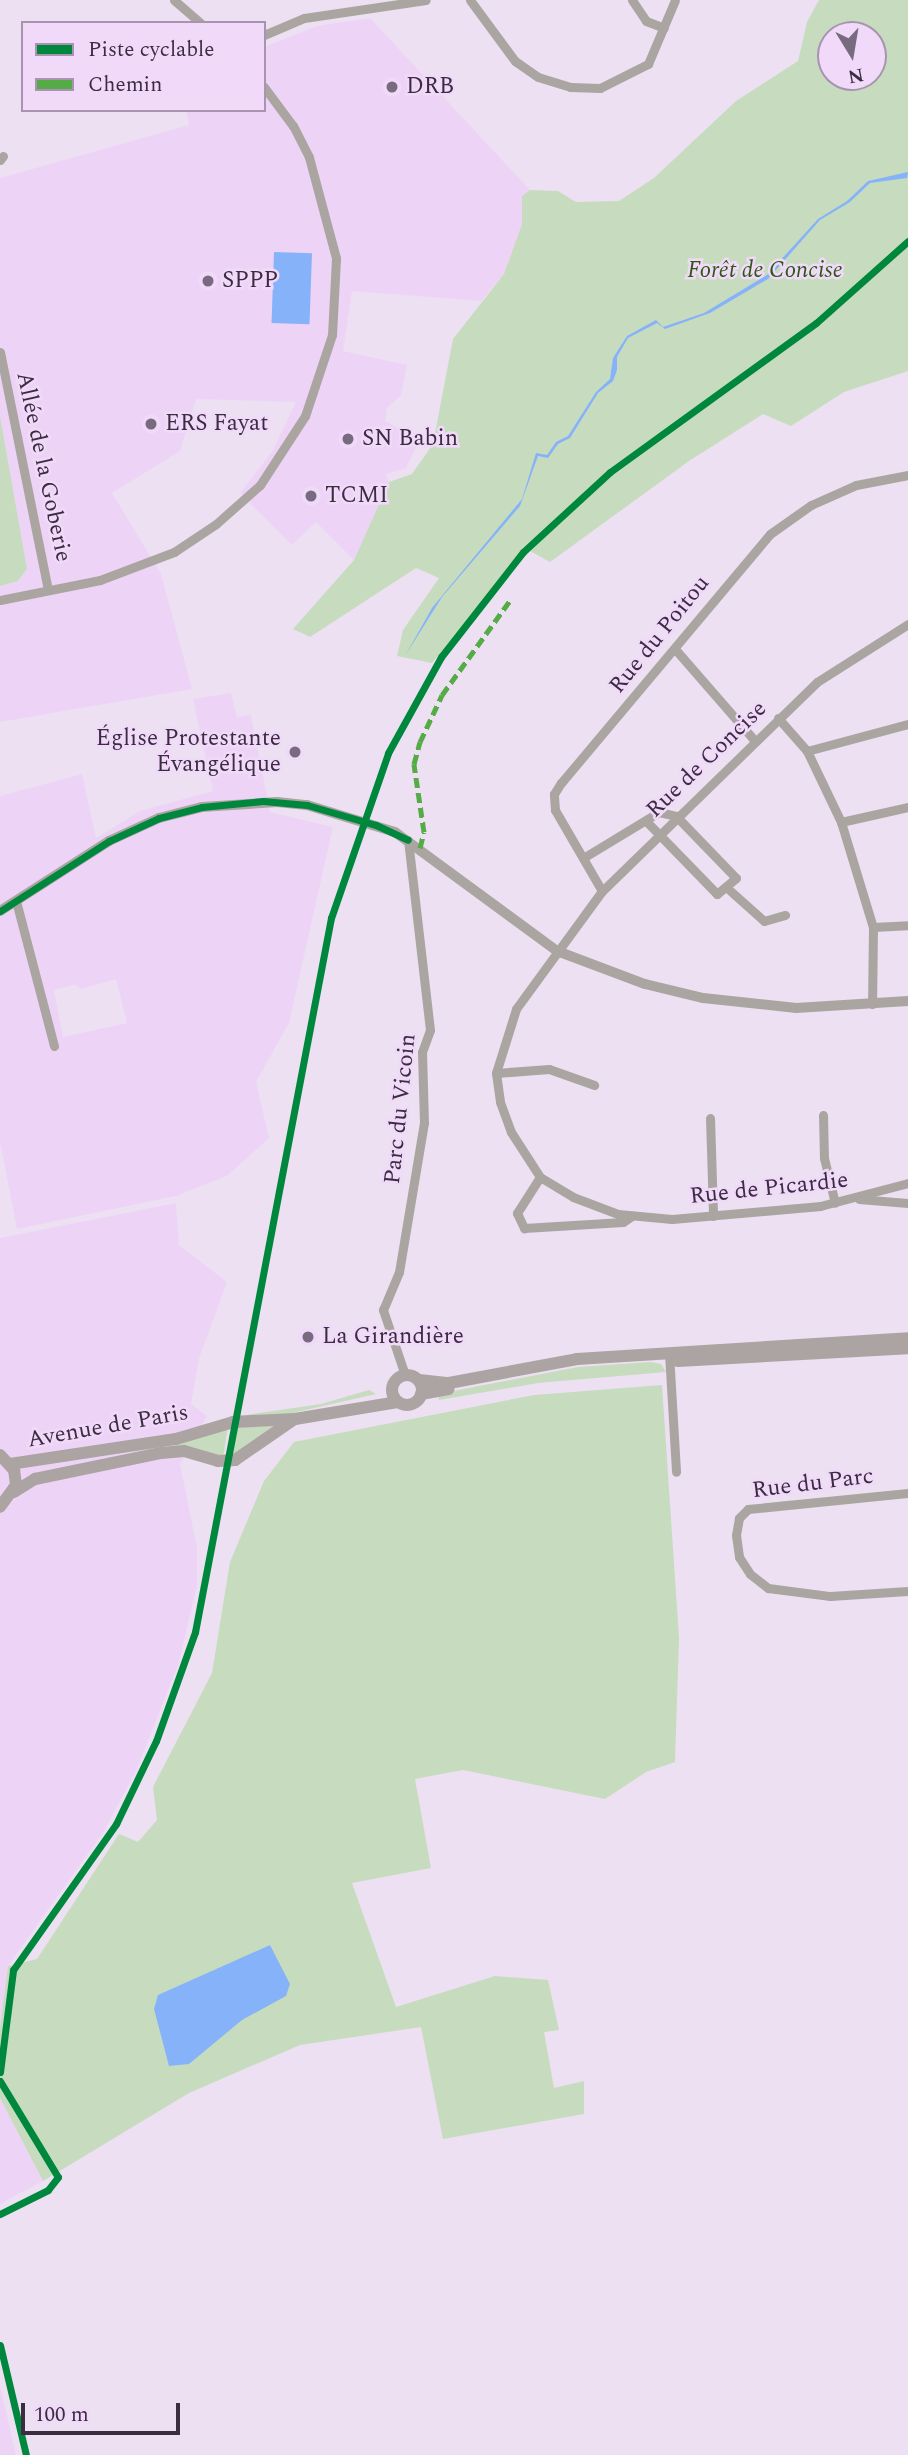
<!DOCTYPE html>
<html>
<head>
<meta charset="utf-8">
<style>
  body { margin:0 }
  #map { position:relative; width:908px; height:2455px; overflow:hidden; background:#ece0f2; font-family:Spectral,serif }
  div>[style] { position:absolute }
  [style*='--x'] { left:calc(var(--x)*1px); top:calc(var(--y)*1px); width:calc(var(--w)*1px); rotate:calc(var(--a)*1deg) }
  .built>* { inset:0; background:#edd4f7 }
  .green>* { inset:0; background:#c7dcbe }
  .water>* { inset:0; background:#86b2fa; transform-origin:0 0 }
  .minor>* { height:9px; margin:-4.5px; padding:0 4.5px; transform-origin:4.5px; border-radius:4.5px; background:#aba5a1 }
  .tertiary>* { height:10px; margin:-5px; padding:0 5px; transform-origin:5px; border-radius:5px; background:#aba5a1 }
  .secondary>* { height:12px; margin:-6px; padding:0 6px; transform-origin:6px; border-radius:6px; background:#aca4a2 }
  .secondary>.ring { margin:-6px; padding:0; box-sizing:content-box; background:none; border:12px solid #aca4a2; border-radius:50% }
  .quiet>* { height:5px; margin-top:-2.5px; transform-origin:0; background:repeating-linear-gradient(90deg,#55ab46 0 10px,transparent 0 15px) }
  .cycleway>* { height:7px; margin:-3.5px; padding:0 3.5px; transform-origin:3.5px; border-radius:3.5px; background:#00873e }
  .dots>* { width:19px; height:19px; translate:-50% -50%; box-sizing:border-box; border:4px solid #f0d9f9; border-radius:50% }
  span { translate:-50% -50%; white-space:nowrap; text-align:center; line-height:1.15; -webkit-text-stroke:5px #f0d9f9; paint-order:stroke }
  .poi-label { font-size:23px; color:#3b2c41 }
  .left { translate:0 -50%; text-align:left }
  .right { translate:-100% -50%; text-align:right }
  .park-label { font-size:23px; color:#2c5911; font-style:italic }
  .street-label { font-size:23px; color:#3b2c41 }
  .legend { position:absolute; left:21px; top:21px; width:245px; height:91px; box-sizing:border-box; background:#f0d9f9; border:2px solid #a894af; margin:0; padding:9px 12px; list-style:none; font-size:21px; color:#3b2c41 }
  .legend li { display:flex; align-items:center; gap:14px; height:35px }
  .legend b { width:35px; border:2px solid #a894af }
  .north { position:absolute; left:817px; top:21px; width:70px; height:70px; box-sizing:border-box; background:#f0d9f9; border:2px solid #a894af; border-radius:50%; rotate:169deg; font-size:19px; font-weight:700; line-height:28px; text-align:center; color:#3b2c41 }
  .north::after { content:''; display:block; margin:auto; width:24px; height:32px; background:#796b7f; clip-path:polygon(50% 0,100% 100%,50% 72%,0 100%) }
  .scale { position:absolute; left:21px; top:2403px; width:159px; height:32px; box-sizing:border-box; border:4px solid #3b2c41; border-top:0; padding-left:9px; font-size:21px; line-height:24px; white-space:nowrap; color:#3b2c41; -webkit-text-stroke:5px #f0d9f9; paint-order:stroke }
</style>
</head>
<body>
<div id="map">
  <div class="built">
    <div style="clip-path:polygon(370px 18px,530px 190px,522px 196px,522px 224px,504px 274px,481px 301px,352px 291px,343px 351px,407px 365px,401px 395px,387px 408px,385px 421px,420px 439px,406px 468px,386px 474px,389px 482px,354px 560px,316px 522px,292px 545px,240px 493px,272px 452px,296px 402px,196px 399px,180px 451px,112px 493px,161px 574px,192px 689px,0 722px,0 586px,18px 581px,27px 569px,0 416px,0 178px,189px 125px,186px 110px,264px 110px,264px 47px,317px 26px)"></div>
    <div style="clip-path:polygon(evenodd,231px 693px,237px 717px,251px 715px,270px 812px,333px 827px,289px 1023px,256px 1082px,269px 1138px,227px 1176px,176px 1196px,17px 1229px,0 1142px,0 796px,82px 774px,96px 838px,140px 811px,213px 791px,193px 699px,231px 693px,116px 979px,127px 1023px,63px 1037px,54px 990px,75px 985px,81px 989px,116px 979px)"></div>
    <div style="clip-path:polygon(176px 1203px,179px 1245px,227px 1282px,199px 1359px,191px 1404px,207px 1416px,180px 1464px,197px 1548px,197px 1585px,179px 1662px,137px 1769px,104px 1831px,8px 1966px,0 2027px,0 1238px)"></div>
    <div style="clip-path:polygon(0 2098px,43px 2181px,0 2204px)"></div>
    <div style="clip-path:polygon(0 2386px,16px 2455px,0 2455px)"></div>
  </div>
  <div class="green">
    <div style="clip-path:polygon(evenodd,819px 0,908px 0,908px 371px,844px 392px,791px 426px,763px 414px,689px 461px,550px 562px,530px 551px,432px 663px,397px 656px,403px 630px,439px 578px,416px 568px,310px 637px,293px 629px,354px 560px,389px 482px,412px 474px,433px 444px,453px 339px,504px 274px,522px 224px,522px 196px,530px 190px,558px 191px,576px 202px,619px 201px,654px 178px,736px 101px,798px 61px,807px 22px,819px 0,831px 35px,873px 35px,873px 77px,831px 77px,831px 35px)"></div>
    <div style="clip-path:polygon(0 416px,27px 569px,18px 581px,0 586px)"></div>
    <div style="clip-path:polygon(651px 1362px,661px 1364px,666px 1372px,538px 1383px,439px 1400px,438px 1394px,578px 1367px)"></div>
    <div style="clip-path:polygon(662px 1385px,679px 1638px,675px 1762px,646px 1772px,605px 1799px,463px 1770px,415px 1779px,431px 1868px,352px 1883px,396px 2007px,495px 1976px,548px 1980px,559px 2030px,544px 2032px,554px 2088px,584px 2081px,584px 2114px,443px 2139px,421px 2027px,300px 2045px,189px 2093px,43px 2181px,0 2098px,0 2027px,8px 1966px,37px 1959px,119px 1834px,138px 1842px,157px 1820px,153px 1787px,212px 1673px,230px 1562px,264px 1481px,294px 1442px,534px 1395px)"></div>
    <div style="clip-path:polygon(369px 1390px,376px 1394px,288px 1414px,239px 1416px,321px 1404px)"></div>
    <div style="clip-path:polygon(279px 1422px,231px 1456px,237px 1424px)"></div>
    <div style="clip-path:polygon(228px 1426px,223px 1458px,159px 1450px)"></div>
  </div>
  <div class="water">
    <div style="clip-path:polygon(908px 172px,907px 178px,870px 183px,850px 202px,820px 220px,768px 279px,710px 313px,665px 329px,657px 323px,628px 338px,617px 357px,617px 370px,613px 381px,598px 393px,570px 438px,558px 444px,548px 458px,538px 456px,520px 506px,442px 597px,405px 656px,432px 608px,522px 499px,536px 453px,547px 455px,556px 442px,568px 436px,596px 392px,610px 379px,613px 358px,627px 336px,656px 320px,663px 327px,704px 313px,767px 275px,818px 219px,847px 201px,868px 181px)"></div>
    <div style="left:274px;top:252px;width:38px;height:71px;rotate:2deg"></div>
    <div style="clip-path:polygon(270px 1945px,290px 1984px,286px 1996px,242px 2020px,189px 2064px,169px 2066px,154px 2009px,158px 1995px)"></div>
  </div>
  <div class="minor">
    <div style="--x:174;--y:0;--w:35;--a:41"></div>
    <div style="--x:470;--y:0;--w:76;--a:53.6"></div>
    <div style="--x:515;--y:61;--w:28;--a:35"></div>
    <div style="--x:538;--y:77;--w:34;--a:17"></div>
    <div style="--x:570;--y:87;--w:30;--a:2"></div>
    <div style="--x:600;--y:88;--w:54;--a:-26.6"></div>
    <div style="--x:648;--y:64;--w:69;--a:-67.1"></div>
    <div style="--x:632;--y:0;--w:25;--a:56"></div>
    <div style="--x:646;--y:21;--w:19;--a:21"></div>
    <div style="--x:264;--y:35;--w:43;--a:-23"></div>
    <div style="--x:304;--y:18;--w:123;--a:-8.4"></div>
    <div style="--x:0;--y:160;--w:5;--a:-53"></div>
    <div style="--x:0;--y:352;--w:242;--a:78.6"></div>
    <div style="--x:0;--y:600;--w:102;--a:-11.3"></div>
    <div style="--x:100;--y:580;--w:79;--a:-20.7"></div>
    <div style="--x:174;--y:552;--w:50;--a:-33.7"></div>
    <div style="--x:216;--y:524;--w:59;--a:-41.6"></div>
    <div style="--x:260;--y:485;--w:82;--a:-56.9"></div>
    <div style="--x:305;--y:416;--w:85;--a:-71.6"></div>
    <div style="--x:332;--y:335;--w:77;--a:-87"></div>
    <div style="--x:336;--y:258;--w:105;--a:-105"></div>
    <div style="--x:309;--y:157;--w:35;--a:-117"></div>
    <div style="--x:293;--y:126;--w:49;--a:-126.6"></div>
    <div style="--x:908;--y:624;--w:108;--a:147.5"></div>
    <div style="--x:817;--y:682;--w:300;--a:135.8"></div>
    <div style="--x:602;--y:891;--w:146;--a:126.1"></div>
    <div style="--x:516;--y:1009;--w:67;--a:107.4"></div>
    <div style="--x:496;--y:1073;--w:29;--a:82"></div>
    <div style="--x:500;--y:1102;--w:32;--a:70"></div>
    <div style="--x:511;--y:1132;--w:54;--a:57.2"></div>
    <div style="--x:540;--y:1177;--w:39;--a:31"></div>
    <div style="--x:573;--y:1197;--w:48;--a:20.7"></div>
    <div style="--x:618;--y:1214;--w:54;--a:5.3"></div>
    <div style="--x:672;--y:1219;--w:149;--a:-5"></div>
    <div style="--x:820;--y:1206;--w:91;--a:-14.6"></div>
    <div style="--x:675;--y:649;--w:122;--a:49"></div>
    <div style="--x:778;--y:718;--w:44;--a:48.7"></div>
    <div style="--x:807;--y:751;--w:79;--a:64.4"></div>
    <div style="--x:841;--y:822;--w:110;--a:73.1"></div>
    <div style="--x:873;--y:927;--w:77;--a:90.7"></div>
    <div style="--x:807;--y:751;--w:105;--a:-15"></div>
    <div style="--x:841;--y:822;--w:69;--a:-12.6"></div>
    <div style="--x:583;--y:858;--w:89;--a:-31.2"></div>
    <div style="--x:659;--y:812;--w:17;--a:13"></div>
    <div style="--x:676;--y:816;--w:86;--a:45.9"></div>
    <div style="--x:736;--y:878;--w:25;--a:140"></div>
    <div style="--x:717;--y:894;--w:102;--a:-134.2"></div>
    <div style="--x:726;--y:887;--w:51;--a:41.8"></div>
    <div style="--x:764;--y:921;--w:22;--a:-16"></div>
    <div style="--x:602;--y:891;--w:94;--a:-120.1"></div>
    <div style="--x:555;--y:810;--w:16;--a:-94"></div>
    <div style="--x:554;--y:794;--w:13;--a:-58"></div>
    <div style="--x:561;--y:783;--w:325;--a:-50"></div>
    <div style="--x:770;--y:534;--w:50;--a:-35.3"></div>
    <div style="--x:811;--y:505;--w:49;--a:-24"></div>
    <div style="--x:856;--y:485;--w:53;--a:-10.9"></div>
    <div style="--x:16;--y:901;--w:150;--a:75.3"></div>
    <div style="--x:873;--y:927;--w:35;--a:-3"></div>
    <div style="--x:496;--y:1073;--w:53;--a:-4.3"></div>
    <div style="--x:549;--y:1069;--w:48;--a:19.6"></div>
    <div style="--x:823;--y:1115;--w:43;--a:88.7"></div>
    <div style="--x:824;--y:1158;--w:46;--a:76.3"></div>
    <div style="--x:710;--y:1118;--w:98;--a:88.2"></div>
    <div style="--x:540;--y:1177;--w:43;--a:122.6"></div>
    <div style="--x:517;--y:1213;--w:17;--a:65"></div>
    <div style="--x:524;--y:1228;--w:99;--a:-3.5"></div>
    <div style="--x:623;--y:1222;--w:11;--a:-34"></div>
    <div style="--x:859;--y:1199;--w:49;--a:4.7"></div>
    <div style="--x:669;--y:1353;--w:119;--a:86.6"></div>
    <div style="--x:405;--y:1375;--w:69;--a:-108.7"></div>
    <div style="--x:383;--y:1310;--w:41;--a:-67.2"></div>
    <div style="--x:399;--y:1272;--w:151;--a:-80.5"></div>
    <div style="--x:424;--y:1123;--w:71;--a:-91.6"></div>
    <div style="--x:422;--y:1052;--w:23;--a:-70"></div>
    <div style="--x:430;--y:1030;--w:191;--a:-96.6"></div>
    <div style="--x:908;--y:1493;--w:161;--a:174.3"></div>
    <div style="--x:748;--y:1509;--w:13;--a:135"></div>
    <div style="--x:739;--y:1518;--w:17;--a:100"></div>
    <div style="--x:736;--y:1535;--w:22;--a:82"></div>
    <div style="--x:739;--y:1557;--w:20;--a:57"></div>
    <div style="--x:750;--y:1574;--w:23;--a:38"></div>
    <div style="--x:768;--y:1588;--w:63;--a:7.4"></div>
    <div style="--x:830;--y:1596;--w:78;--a:-3.7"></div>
  </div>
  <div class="tertiary">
    <div style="--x:0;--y:911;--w:130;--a:-32.7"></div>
    <div style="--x:109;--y:841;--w:55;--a:-24.7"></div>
    <div style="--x:159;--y:818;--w:44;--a:-14.3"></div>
    <div style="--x:202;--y:807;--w:75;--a:-3.8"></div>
    <div style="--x:277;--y:802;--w:30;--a:6"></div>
    <div style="--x:307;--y:805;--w:92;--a:17.1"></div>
    <div style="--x:395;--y:832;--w:201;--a:36.3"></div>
    <div style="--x:557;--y:951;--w:94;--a:20.6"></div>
    <div style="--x:645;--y:984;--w:60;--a:13.6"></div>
    <div style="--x:703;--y:998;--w:94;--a:6.1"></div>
    <div style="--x:796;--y:1008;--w:112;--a:-3.6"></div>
  </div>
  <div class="secondary">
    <div style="--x:678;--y:1361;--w:230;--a:-3.2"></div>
    <div class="ring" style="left:392px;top:1375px;width:18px;height:18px"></div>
    <div style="--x:419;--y:1380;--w:30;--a:6"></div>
    <div style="--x:449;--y:1383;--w:130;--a:-10.6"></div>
    <div style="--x:577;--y:1359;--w:332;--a:-3.6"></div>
    <div style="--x:421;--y:1394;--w:28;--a:-10"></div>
    <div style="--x:0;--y:1455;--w:21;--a:47"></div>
    <div style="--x:14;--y:1470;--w:15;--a:82"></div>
    <div style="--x:16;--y:1485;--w:27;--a:126"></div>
    <div style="--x:10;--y:1464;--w:168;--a:-8.6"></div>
    <div style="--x:176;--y:1439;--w:59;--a:-16.6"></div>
    <div style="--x:233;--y:1422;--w:62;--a:-2.8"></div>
    <div style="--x:295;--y:1419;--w:104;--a:-9.4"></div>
    <div style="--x:14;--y:1492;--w:25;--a:-32"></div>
    <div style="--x:35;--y:1479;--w:129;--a:-11.7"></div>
    <div style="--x:161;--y:1453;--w:23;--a:-5"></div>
    <div style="--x:184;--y:1451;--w:35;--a:16"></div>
    <div style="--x:218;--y:1461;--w:17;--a:-3"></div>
    <div style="--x:235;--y:1460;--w:70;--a:-34.6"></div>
  </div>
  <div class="quiet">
    <div style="--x:420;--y:848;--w:16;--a:-76"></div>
    <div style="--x:424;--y:832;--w:69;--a:-98.4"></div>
    <div style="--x:414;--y:764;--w:23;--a:-75"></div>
    <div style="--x:420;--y:742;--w:52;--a:-64.9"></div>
    <div style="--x:442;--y:695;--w:118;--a:-54.3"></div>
  </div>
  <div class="cycleway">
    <div style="--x:0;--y:911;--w:130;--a:-32.7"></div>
    <div style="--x:109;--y:841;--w:55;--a:-24.7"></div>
    <div style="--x:159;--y:818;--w:44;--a:-14.3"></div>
    <div style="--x:202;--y:807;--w:61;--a:-5.6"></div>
    <div style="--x:263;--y:801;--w:44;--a:5.2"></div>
    <div style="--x:307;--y:805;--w:72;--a:16.2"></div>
    <div style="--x:376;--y:825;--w:35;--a:25"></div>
    <div style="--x:0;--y:2072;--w:103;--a:-82.7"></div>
    <div style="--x:13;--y:1970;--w:179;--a:-54.8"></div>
    <div style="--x:116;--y:1824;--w:92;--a:-64.3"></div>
    <div style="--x:156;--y:1741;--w:116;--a:-70.3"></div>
    <div style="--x:195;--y:1632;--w:727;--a:-79.22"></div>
    <div style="--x:331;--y:918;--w:175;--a:-70.9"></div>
    <div style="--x:388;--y:753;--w:110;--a:-61.1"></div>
    <div style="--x:441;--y:657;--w:133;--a:-52"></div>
    <div style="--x:523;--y:552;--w:118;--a:-42.6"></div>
    <div style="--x:610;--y:472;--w:254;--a:-35.9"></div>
    <div style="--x:816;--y:323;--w:123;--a:-41.7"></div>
    <div style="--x:0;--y:2081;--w:112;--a:58.9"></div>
    <div style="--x:58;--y:2177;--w:16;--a:128"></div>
    <div style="--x:48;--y:2190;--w:54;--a:153.4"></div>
    <div style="--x:0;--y:2345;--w:113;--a:76.7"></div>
  </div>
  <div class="dots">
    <div style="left:392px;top:87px;background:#796b7f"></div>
    <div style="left:208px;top:281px;background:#796b7f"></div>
    <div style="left:151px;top:424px;background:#796b7f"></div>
    <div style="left:348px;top:439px;background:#796b7f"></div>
    <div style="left:311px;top:496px;background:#796b7f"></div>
    <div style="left:295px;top:752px;background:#796b7f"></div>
    <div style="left:308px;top:1337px;background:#796b7f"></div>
  </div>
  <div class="poi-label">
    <span class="left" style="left:406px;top:87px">DRB</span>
    <span class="left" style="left:222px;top:281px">SPPP</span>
    <span class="left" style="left:165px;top:424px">ERS Fayat</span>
    <span class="left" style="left:362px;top:439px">SN Babin</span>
    <span class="left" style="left:325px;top:496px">TCMI</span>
    <span class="right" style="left:281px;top:752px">Église Protestante<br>Évangélique</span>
    <span class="left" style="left:322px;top:1337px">La Girandière</span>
  </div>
  <div class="park-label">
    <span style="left:765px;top:271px">Forêt de Concise</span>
  </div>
  <div class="street-label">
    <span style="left:43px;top:467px;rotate:78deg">Allée de la Goberie</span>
    <span style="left:660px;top:635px;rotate:-51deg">Rue du Poitou</span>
    <span style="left:707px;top:760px;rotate:-44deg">Rue de Concise</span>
    <span style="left:401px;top:1109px;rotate:-84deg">Parc du Vicoin</span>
    <span style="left:769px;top:1189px;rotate:-6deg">Rue de Picardie</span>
    <span style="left:108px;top:1427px;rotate:-10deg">Avenue de Paris</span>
    <span style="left:813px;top:1484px;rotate:-7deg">Rue du Parc</span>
  </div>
  <ul class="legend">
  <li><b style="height:9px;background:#00873e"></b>Piste cyclable</li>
  <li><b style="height:9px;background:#55ab46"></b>Chemin</li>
  </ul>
  <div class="north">N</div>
  <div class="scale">100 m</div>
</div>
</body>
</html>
